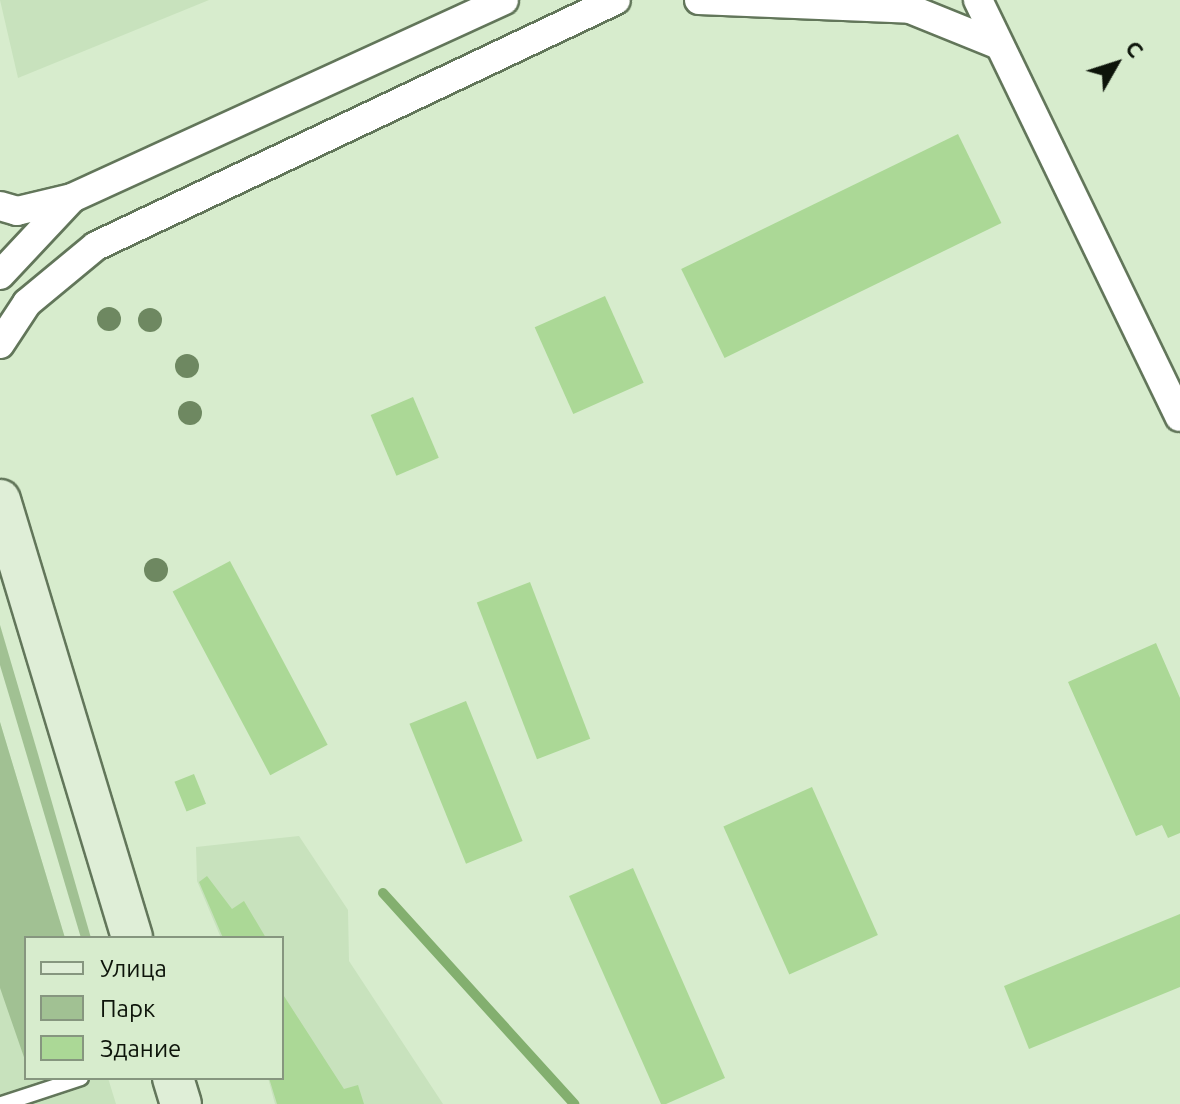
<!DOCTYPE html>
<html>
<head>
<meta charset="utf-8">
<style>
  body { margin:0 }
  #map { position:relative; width:1180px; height:1104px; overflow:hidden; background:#d7eccd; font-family:Ubuntu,sans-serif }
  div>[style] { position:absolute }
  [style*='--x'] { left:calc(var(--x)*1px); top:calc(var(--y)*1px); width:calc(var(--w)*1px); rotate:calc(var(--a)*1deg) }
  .built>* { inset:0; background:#c8e2bd }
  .green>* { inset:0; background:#a1c193 }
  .stream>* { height:10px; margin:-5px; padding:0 5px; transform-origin:5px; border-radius:5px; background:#83af6f }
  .building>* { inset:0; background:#abd896; transform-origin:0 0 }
  .roads { filter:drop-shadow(2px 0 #62765a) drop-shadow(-2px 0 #62765a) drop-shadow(0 2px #62765a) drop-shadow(0 -2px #62765a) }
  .lane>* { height:14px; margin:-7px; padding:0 7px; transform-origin:7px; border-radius:7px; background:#fff }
  .street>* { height:28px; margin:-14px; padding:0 14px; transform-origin:14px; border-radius:14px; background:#fff }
  .secondary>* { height:40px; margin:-20px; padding:0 20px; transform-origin:20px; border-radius:20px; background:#dfeed7 }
  .trees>* { width:24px; height:24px; margin:-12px; border-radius:50%; background:#6e8861 }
  span { translate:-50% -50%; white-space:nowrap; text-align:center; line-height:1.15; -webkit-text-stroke:6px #d7eccd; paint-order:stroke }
  .legend { position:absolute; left:24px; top:936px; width:260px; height:144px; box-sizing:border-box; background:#d7eccd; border:2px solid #86967f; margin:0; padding:10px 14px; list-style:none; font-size:24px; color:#0d140a }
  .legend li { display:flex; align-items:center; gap:16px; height:40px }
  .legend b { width:40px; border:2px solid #86967f }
  .north { position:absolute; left:1076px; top:24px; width:80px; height:80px; -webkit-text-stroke:6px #d7eccd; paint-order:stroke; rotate:51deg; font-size:22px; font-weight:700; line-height:32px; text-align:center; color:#0d140a }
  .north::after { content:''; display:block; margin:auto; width:28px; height:36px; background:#0d140a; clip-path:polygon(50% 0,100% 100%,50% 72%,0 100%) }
</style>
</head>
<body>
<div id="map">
  <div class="built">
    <div style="clip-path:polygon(0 0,209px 0,18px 78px)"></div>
    <div style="clip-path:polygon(0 722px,65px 938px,26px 938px,26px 1078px,108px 1078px,116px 1104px,0 1104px)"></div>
    <div style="clip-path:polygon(299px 836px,348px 910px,349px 961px,443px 1104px,275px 1104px,268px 1078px,282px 1078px,282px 938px,221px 938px,197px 881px,196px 847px)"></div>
  </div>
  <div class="green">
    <div style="clip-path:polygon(0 625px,38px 754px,91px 938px,81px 938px,0 665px)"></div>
    <div style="clip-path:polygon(0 722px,65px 938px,26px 938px,26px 1063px,0 988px)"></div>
  </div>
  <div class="stream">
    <div style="--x:383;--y:893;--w:285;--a:47.8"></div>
  </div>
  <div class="building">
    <div style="left:958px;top:134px;width:99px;height:308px;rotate:64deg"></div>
    <div style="left:605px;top:296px;width:95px;height:77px;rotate:66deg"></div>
    <div style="left:413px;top:397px;width:66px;height:46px;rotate:67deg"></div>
    <div style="left:230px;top:561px;width:208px;height:65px;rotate:62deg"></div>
    <div style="left:530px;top:582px;width:168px;height:57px;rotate:69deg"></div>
    <div style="clip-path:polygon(1156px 643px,1180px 698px,1180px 833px,1168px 838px,1162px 825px,1136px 836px,1068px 682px)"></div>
    <div style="left:466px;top:701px;width:151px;height:61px;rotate:68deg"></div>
    <div style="left:194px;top:774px;width:32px;height:21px;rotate:68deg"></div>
    <div style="left:812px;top:787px;width:162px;height:97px;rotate:66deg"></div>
    <div style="clip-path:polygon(633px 868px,725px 1078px,666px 1104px,661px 1104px,569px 896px)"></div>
    <div style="clip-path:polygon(207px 876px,232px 909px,244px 901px,266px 938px,223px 938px,199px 882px)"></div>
    <div style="clip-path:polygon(1180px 914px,1180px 987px,1029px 1049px,1004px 986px)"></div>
    <div style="clip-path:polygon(282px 993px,344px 1089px,358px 1085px,364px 1104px,277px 1104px,269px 1078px,282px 1078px)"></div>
  </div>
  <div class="roads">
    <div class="lane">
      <div style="--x:2;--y:1104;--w:83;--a:-18.2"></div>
    </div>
    <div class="street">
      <div style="--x:699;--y:0;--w:211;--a:2.4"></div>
      <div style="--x:910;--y:9;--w:96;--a:22"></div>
      <div style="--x:978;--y:0;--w:463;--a:64.2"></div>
      <div style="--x:0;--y:206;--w:18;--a:16"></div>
      <div style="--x:17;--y:211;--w:57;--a:-13.3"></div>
      <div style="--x:72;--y:198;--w:475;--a:-24.6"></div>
      <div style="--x:0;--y:275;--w:104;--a:-46.9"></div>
      <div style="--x:0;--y:344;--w:49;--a:-56.6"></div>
      <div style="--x:27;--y:303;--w:89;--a:-39.6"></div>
      <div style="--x:96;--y:246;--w:575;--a:-25.32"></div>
    </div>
    <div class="secondary">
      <div style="--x:0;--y:500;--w:457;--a:73.2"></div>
      <div style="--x:173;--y:1078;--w:27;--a:73"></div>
    </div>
  </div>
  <div class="trees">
    <div style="left:109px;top:319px"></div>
    <div style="left:150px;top:320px"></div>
    <div style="left:187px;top:366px"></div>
    <div style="left:190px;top:413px"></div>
    <div style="left:156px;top:570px"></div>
  </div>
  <ul class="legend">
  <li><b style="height:10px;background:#dfeed7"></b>Улица</li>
  <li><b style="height:22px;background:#a1c193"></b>Парк</li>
  <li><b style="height:22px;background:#abd896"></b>Здание</li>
  </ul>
  <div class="north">С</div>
</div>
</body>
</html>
